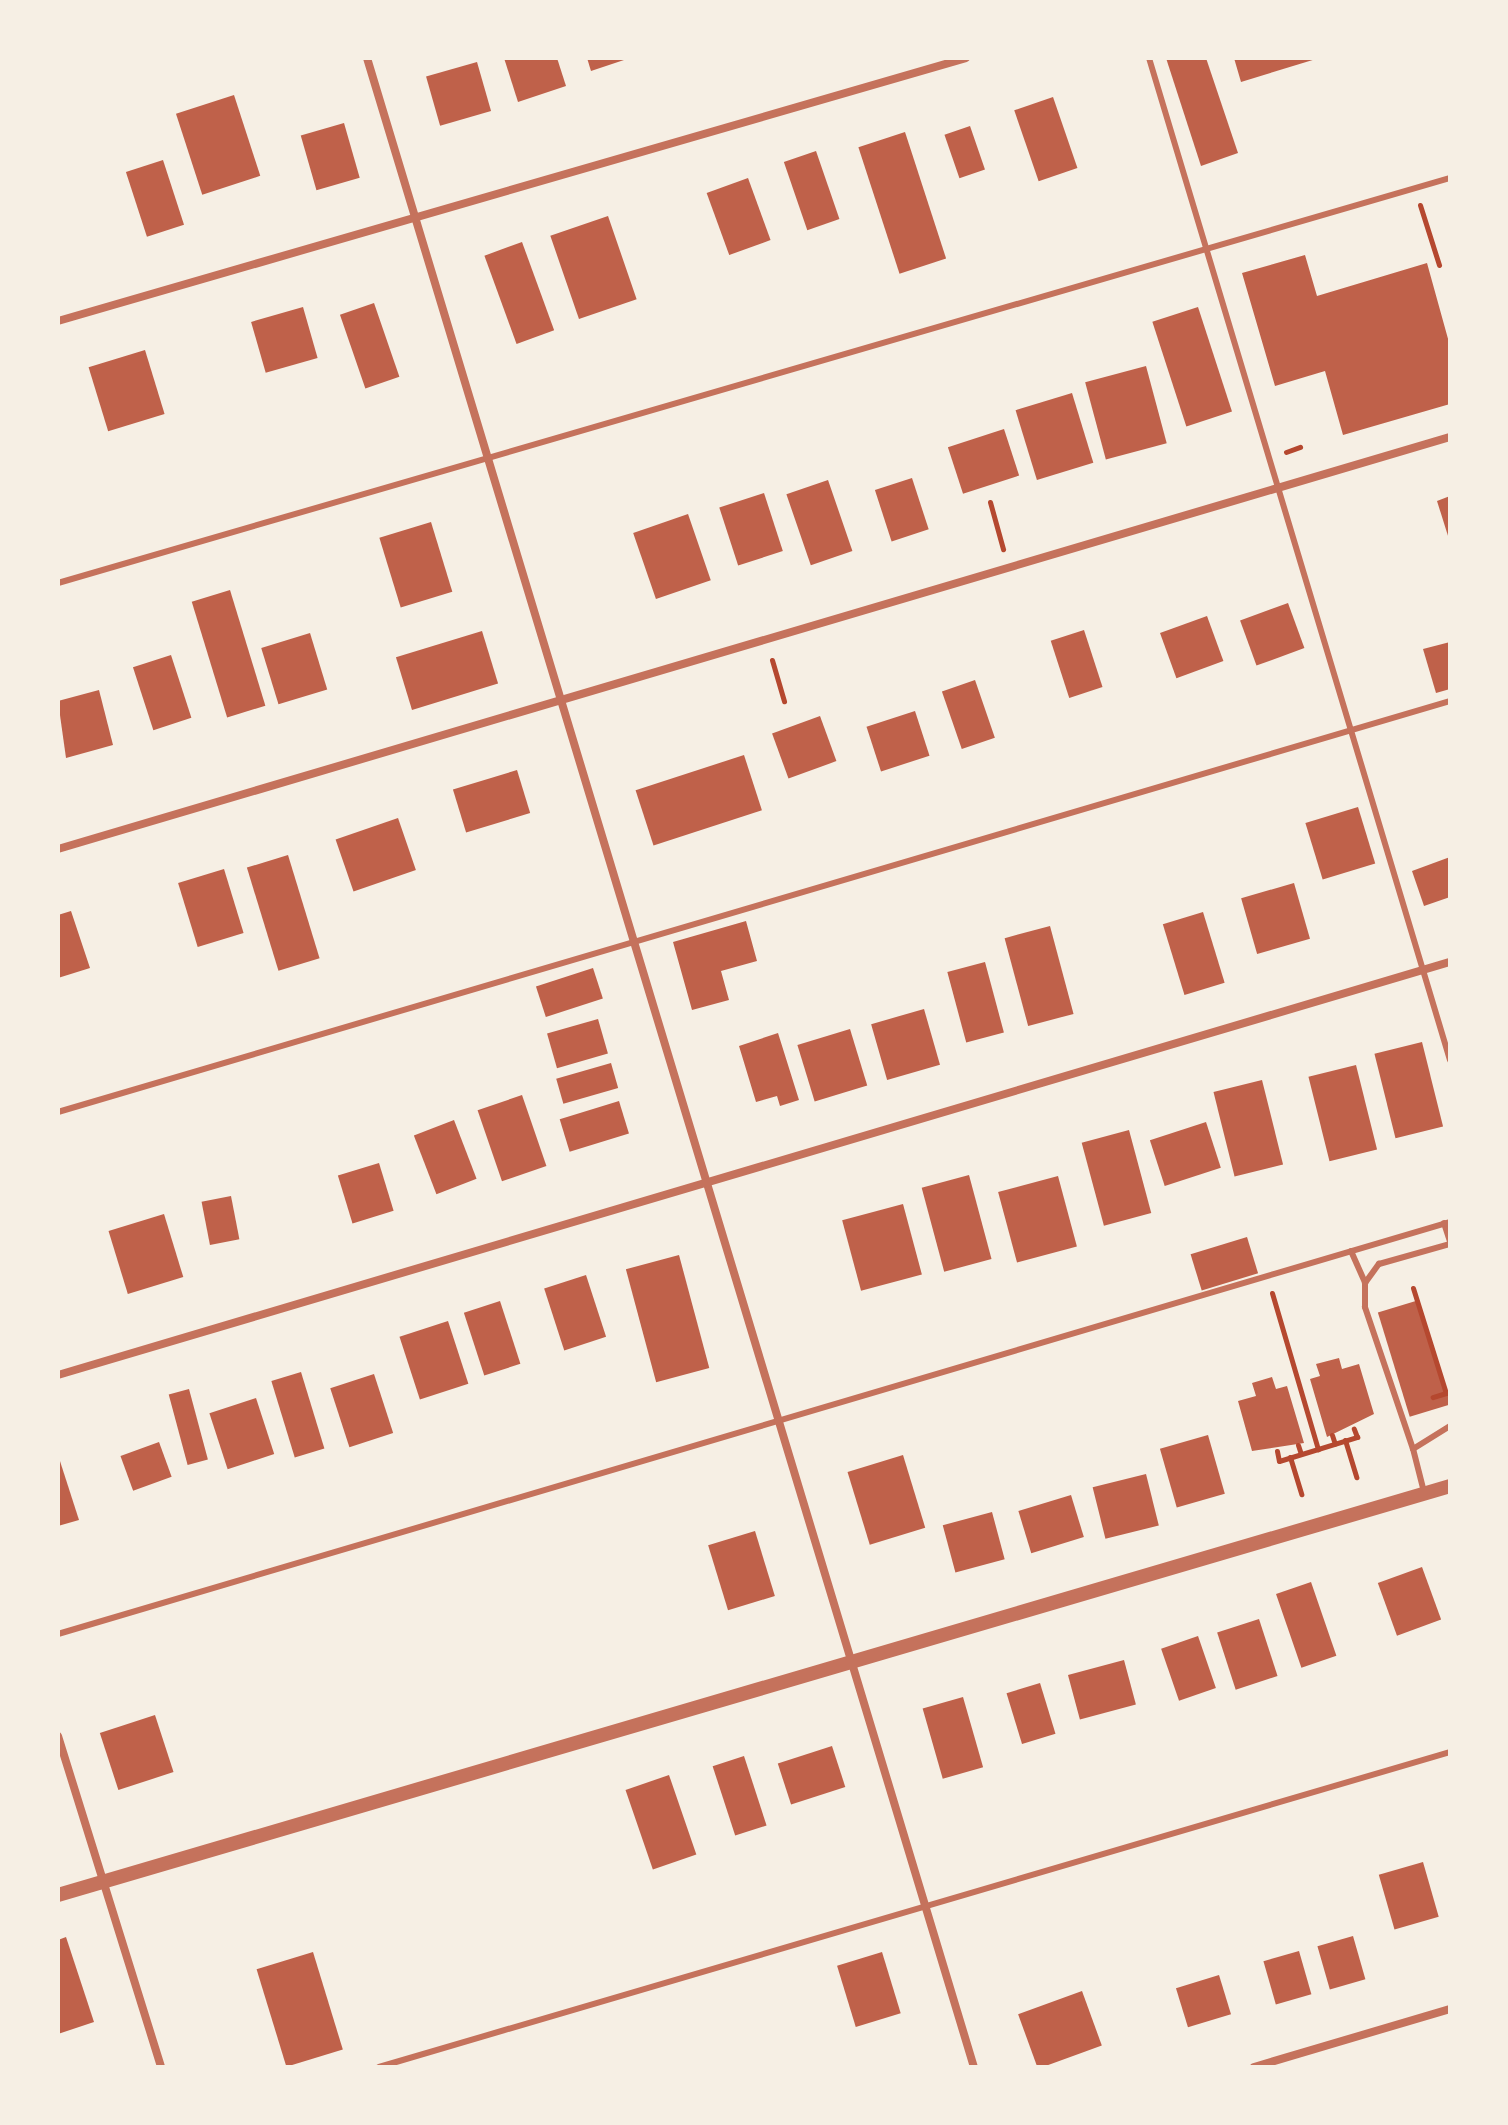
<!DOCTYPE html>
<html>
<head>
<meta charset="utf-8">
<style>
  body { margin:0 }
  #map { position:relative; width:1508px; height:2125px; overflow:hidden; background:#f6efe4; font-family:"Roboto Condensed",sans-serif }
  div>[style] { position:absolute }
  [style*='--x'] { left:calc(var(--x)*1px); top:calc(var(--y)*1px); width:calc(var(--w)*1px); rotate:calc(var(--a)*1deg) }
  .building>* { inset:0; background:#bf614a; transform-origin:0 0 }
  .path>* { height:5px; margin:-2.5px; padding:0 2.5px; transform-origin:2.5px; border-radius:2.5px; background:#b5482f }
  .service>* { height:6px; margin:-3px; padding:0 3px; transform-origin:3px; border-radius:3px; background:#c5725c }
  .minor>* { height:8px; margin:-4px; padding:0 4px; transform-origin:4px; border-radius:4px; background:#c5725c }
  .tertiary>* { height:14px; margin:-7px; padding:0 7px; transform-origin:7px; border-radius:7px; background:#c5725c }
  span { translate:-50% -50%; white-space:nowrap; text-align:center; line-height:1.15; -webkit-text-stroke:8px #f6efe4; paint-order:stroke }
  .frame { position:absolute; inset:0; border:60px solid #f6efe4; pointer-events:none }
</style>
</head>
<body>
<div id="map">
  <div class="building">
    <div style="clip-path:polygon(504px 58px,557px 58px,566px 86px,518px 102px)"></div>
    <div style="clip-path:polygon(587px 58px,627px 58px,627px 59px,591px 71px)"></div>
    <div style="clip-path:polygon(1166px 58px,1206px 58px,1238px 153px,1201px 166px)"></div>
    <div style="clip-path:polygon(1234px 58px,1316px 58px,1316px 59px,1241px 82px)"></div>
    <div style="left:477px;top:62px;width:51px;height:53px;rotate:74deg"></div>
    <div style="left:234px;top:95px;width:85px;height:61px;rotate:72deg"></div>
    <div style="left:1053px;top:97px;width:75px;height:41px;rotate:71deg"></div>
    <div style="left:344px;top:123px;width:57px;height:45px;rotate:74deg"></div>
    <div style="left:970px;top:126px;width:46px;height:27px;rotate:71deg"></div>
    <div style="left:905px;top:132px;width:133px;height:49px;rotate:72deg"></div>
    <div style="left:816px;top:151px;width:72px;height:34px;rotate:71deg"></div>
    <div style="left:163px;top:160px;width:68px;height:39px;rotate:72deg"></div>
    <div style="left:748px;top:178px;width:66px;height:44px;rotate:70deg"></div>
    <div style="left:608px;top:216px;width:88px;height:61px;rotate:71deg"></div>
    <div style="left:522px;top:242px;width:94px;height:40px;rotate:70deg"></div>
    <div style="clip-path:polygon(1305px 255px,1317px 296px,1427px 263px,1450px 346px,1450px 404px,1343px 435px,1325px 371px,1275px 386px,1242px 273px)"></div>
    <div style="left:374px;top:303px;width:78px;height:36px;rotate:71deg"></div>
    <div style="left:303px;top:307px;width:53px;height:54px;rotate:74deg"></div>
    <div style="left:1198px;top:307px;width:110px;height:48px;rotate:72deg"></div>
    <div style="left:145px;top:350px;width:67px;height:59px;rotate:73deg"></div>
    <div style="left:1146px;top:366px;width:80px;height:63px;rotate:75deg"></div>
    <div style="left:1072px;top:393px;width:73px;height:59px;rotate:73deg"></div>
    <div style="left:1004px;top:429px;width:49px;height:59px;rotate:72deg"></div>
    <div style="left:912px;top:478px;width:54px;height:39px;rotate:72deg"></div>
    <div style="left:828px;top:480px;width:75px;height:44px;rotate:71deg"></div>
    <div style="left:764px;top:493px;width:61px;height:47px;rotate:72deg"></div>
    <div style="clip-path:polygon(1450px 496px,1450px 539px,1449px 539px,1437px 501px)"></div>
    <div style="left:688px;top:514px;width:70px;height:58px;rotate:71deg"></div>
    <div style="left:431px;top:522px;width:73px;height:54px;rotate:73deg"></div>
    <div style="left:230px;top:590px;width:121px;height:40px;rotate:73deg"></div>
    <div style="left:1288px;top:603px;width:48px;height:51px;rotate:70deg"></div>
    <div style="left:1207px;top:616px;width:48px;height:50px;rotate:70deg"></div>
    <div style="left:1084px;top:630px;width:60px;height:35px;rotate:72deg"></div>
    <div style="left:482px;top:631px;width:55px;height:90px;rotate:73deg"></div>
    <div style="left:310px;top:633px;width:59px;height:51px;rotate:73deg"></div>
    <div style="clip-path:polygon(1450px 642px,1450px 689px,1436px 693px,1423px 649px)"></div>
    <div style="left:171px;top:655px;width:66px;height:40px;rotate:72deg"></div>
    <div style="left:975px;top:680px;width:61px;height:35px;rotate:71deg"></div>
    <div style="clip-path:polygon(99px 690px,113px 745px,66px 758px,58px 701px)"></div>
    <div style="left:915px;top:711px;width:47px;height:51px;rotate:72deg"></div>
    <div style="left:820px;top:716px;width:48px;height:51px;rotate:70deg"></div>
    <div style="left:744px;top:755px;width:58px;height:114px;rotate:72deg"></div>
    <div style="left:517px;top:770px;width:45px;height:67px;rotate:73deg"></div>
    <div style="left:1358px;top:807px;width:59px;height:55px;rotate:73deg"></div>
    <div style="left:398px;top:818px;width:55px;height:66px;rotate:71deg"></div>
    <div style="left:288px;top:855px;width:108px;height:43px;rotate:73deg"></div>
    <div style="clip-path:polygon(1450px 857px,1450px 897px,1424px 906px,1412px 871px)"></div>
    <div style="left:224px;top:869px;width:67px;height:48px;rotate:73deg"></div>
    <div style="left:1294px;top:883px;width:58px;height:55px;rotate:74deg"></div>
    <div style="clip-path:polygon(71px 911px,90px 968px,58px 978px,58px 915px)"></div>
    <div style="left:1203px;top:912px;width:74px;height:42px;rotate:73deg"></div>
    <div style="clip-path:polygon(746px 921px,757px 961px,721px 971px,729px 1000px,692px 1010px,673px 942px)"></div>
    <div style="left:1050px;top:926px;width:91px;height:47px;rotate:75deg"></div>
    <div style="left:985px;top:962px;width:73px;height:39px;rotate:75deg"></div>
    <div style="left:593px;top:968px;width:32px;height:60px;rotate:72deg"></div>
    <div style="left:924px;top:1009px;width:58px;height:55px;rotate:74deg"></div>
    <div style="left:598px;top:1019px;width:36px;height:53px;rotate:74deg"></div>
    <div style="left:850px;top:1029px;width:59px;height:55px;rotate:73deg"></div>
    <div style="clip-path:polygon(778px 1033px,799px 1100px,780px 1106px,777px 1096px,756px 1102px,739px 1046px)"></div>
    <div style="left:1422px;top:1042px;width:87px;height:49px;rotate:76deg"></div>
    <div style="left:611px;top:1063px;width:26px;height:57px;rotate:74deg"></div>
    <div style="left:1356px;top:1065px;width:87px;height:49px;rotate:76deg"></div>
    <div style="left:1262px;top:1080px;width:87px;height:50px;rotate:76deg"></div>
    <div style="left:522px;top:1095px;width:75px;height:47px;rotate:71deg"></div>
    <div style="left:619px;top:1101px;width:34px;height:62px;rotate:73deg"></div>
    <div style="left:454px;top:1120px;width:63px;height:43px;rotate:69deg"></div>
    <div style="left:1206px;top:1122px;width:48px;height:59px;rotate:72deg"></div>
    <div style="left:1129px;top:1130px;width:86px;height:49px;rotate:75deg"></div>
    <div style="left:379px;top:1163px;width:50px;height:43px;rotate:73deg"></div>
    <div style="left:969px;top:1175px;width:87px;height:49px;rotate:75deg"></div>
    <div style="left:1058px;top:1176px;width:73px;height:62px;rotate:75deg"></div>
    <div style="left:231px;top:1196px;width:44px;height:30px;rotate:79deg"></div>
    <div style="left:903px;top:1204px;width:73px;height:63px;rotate:75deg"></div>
    <div style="left:164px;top:1214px;width:66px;height:58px;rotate:73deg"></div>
    <div style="left:1247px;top:1237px;width:38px;height:59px;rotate:73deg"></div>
    <div style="left:679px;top:1255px;width:117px;height:55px;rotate:75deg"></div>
    <div style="left:586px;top:1275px;width:65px;height:44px;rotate:72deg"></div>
    <div style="left:1419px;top:1300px;width:109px;height:43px;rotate:73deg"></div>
    <div style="left:500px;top:1301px;width:66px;height:38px;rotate:72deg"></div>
    <div style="left:448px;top:1321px;width:66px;height:51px;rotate:72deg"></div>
    <div style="clip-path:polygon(1339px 1358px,1342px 1369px,1359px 1364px,1374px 1414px,1327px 1437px,1310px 1379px,1320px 1376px,1316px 1364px)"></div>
    <div style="left:301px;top:1372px;width:80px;height:31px;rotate:73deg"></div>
    <div style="left:374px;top:1374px;width:62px;height:46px;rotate:72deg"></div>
    <div style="clip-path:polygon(1272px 1377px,1276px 1389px,1287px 1386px,1304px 1443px,1252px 1451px,1238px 1401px,1256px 1396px,1252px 1383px)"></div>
    <div style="left:189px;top:1389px;width:73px;height:21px;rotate:75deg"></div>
    <div style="left:256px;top:1398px;width:59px;height:49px;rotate:72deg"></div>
    <div style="left:1208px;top:1435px;width:61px;height:50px;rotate:74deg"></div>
    <div style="left:159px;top:1442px;width:37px;height:41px;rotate:70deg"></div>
    <div style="left:903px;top:1455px;width:76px;height:58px;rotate:73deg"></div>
    <div style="clip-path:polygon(59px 1458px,79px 1520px,58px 1526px,58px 1459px)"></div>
    <div style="left:1146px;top:1474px;width:53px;height:55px;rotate:76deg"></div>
    <div style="left:1071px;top:1495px;width:44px;height:55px;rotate:73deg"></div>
    <div style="left:992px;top:1512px;width:49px;height:51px;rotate:75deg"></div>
    <div style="left:755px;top:1531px;width:68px;height:49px;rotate:73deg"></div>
    <div style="left:1422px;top:1567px;width:56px;height:47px;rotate:70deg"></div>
    <div style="left:1311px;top:1582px;width:78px;height:37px;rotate:71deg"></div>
    <div style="left:1259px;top:1619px;width:60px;height:44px;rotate:72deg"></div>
    <div style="left:1198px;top:1636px;width:55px;height:39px;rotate:71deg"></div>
    <div style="left:1124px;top:1660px;width:46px;height:58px;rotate:75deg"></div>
    <div style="left:1040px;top:1683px;width:53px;height:35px;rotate:73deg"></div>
    <div style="left:963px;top:1697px;width:73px;height:42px;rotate:74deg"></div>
    <div style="left:155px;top:1715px;width:60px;height:58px;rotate:72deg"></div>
    <div style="left:832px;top:1746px;width:43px;height:57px;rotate:72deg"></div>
    <div style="left:744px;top:1756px;width:73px;height:33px;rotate:72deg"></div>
    <div style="left:669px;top:1775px;width:84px;height:46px;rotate:71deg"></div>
    <div style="left:1423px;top:1862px;width:57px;height:46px;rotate:74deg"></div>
    <div style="left:1353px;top:1936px;width:45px;height:37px;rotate:74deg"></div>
    <div style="clip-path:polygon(66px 1937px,94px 2022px,58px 2034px,58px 1940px)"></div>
    <div style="left:1299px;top:1951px;width:45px;height:37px;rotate:74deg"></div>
    <div style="left:313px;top:1952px;width:102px;height:59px;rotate:73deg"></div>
    <div style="left:882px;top:1952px;width:64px;height:47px;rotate:73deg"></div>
    <div style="left:1219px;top:1975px;width:41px;height:45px;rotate:73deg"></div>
    <div style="left:1082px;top:1991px;width:58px;height:68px;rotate:70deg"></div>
  </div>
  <div class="path">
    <div style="--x:1420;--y:205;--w:63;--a:72.4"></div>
    <div style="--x:1286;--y:452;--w:15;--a:-20"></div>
    <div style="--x:990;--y:502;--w:49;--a:74.5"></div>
    <div style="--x:772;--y:660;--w:43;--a:73.7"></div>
    <div style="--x:1413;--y:1288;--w:110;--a:72.6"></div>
    <div style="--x:1446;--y:1393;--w:14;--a:163"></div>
    <div style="--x:1272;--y:1293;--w:163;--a:73.6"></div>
    <div style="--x:1332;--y:1435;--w:9;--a:72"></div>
    <div style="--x:1345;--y:1440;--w:39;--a:73"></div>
    <div style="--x:1298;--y:1445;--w:9;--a:72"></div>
    <div style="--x:1277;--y:1451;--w:10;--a:79"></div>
    <div style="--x:1279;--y:1461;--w:82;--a:-17.1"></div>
    <div style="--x:1357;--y:1437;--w:9;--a:-111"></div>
    <div style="--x:1290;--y:1457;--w:39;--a:73"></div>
  </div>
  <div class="service">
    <div style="--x:1149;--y:58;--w:1046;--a:73.28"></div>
    <div style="--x:58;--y:583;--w:1450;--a:-16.22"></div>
    <div style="--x:58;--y:1112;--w:1451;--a:-16.45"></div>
    <div style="--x:1444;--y:1223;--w:19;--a:72"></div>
    <div style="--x:1351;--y:1251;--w:35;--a:66"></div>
    <div style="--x:1413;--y:1449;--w:150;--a:-108.7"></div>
    <div style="--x:1365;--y:1307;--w:24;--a:-90"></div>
    <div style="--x:1365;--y:1283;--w:24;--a:-54"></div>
    <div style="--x:1379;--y:1264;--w:74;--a:-15.7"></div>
    <div style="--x:1424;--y:1492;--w:44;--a:-104.3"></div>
    <div style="--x:1413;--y:1449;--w:44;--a:-31.9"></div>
    <div style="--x:58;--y:1634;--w:1452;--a:-16.49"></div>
    <div style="--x:379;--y:2067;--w:1116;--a:-16.39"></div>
  </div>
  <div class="minor">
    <div style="--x:367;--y:58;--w:2099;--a:73.19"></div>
    <div style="--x:58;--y:321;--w:945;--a:-16.15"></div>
    <div style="--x:58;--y:849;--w:1452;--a:-16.49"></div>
    <div style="--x:58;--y:1375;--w:1452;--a:-16.53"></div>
    <div style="--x:58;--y:1736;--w:347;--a:72.7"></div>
    <div style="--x:1254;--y:2067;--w:204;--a:-16.5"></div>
  </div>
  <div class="tertiary">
    <div style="--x:58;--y:1895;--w:1451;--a:-16.37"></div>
  </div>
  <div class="frame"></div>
</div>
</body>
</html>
